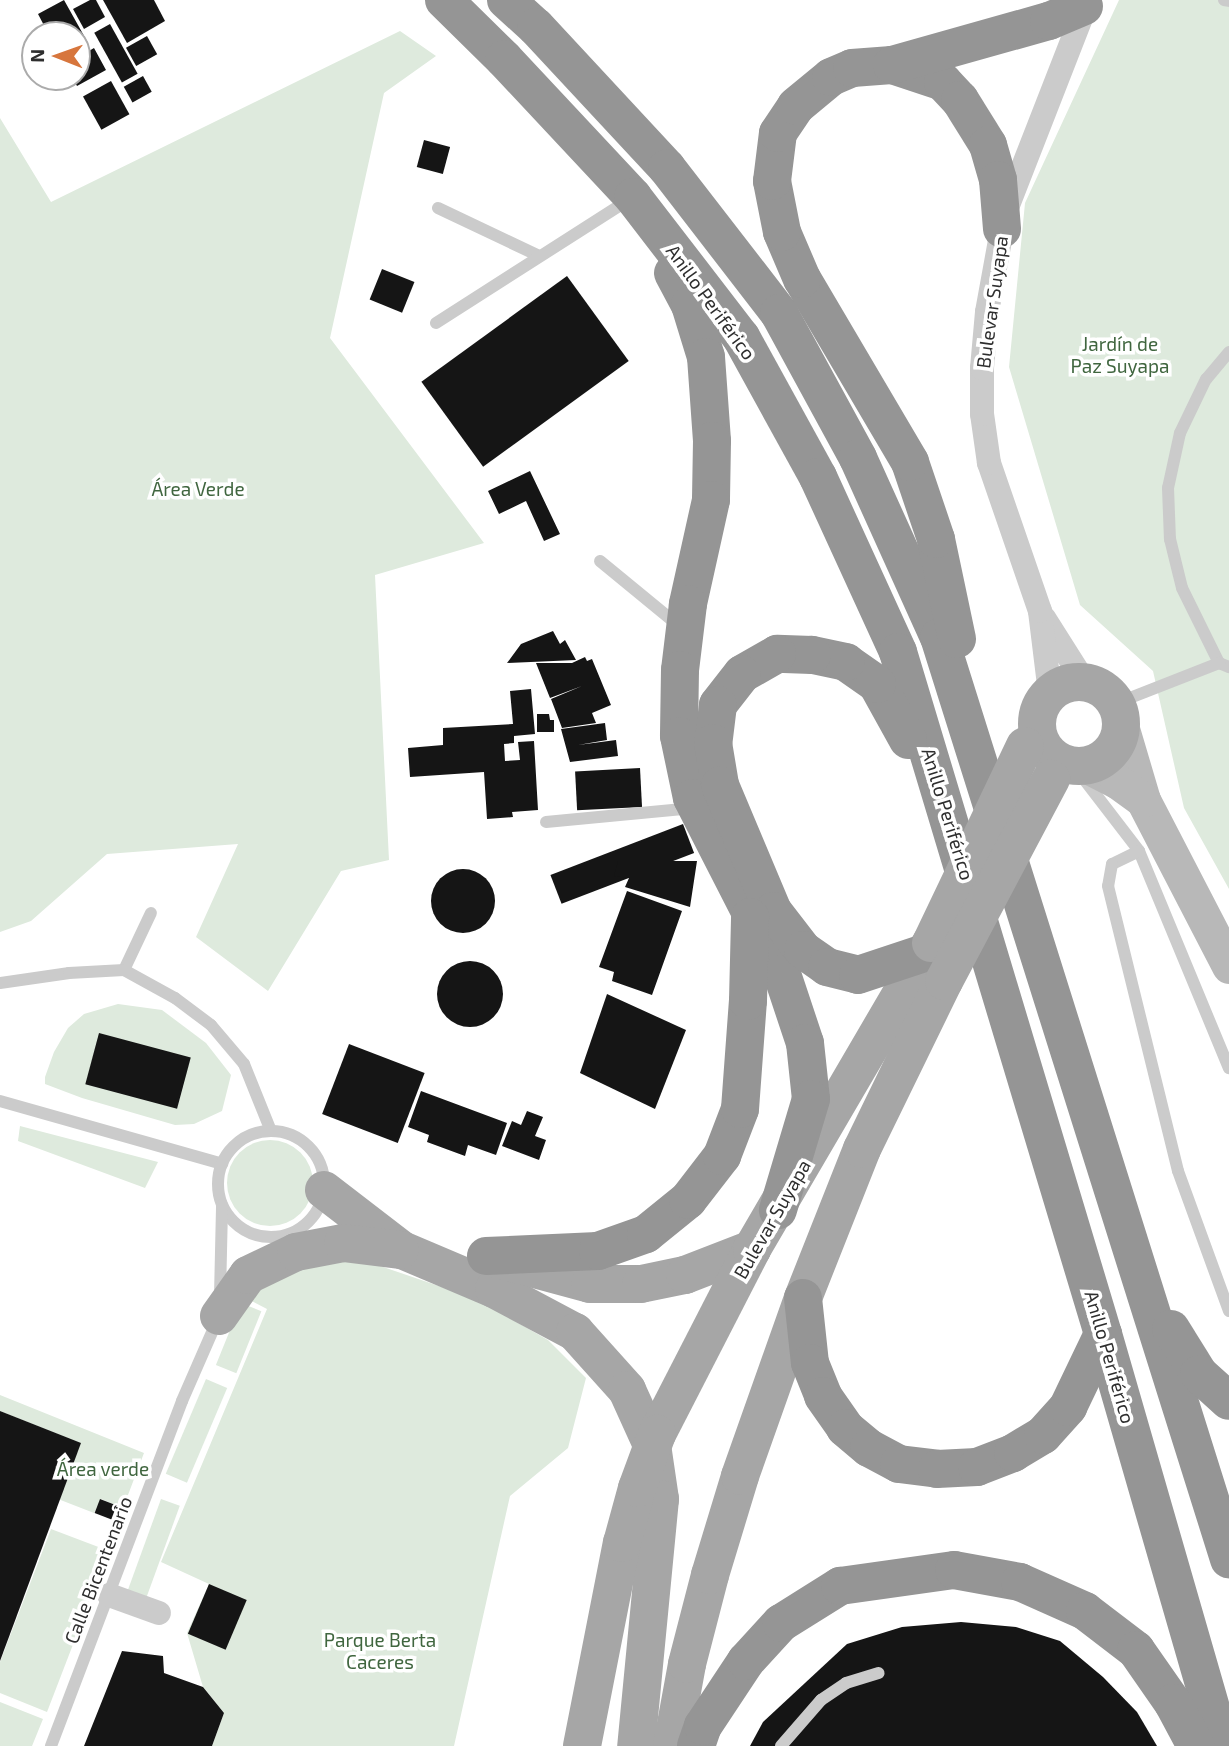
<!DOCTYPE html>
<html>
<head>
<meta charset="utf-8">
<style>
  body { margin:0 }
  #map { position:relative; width:1229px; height:1746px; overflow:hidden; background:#fff; font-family:"Exo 2",sans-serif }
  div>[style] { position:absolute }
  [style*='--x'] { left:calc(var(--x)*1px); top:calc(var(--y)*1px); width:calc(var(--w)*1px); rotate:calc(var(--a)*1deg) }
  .green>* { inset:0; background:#deeadd; transform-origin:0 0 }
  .round { border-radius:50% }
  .building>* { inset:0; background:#151515; transform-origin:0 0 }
  .lane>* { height:12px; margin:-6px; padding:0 6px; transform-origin:6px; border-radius:6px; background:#cbcbcb }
  .lane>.ring { margin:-6px; padding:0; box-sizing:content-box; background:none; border:12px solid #cbcbcb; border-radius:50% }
  .street>* { height:24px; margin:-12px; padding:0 12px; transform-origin:12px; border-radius:12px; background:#cbcbcb }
  .secondary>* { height:35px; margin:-17.5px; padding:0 17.5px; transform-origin:17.5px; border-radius:17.5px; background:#b8b8b8 }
  .primary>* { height:38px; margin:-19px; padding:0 19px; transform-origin:19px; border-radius:19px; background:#a6a6a6 }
  .primary>.ring { margin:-19px; padding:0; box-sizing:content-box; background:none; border:38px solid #a6a6a6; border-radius:50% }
  .highway>* { height:38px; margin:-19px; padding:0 19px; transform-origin:19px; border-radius:19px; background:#959595 }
  .primary-bridge>* { height:38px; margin:-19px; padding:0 19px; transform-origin:19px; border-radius:19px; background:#a6a6a6 }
  span { translate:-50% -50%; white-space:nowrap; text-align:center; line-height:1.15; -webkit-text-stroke:7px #fff; paint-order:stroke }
  .street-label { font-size:19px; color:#2e2e2e }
  .park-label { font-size:19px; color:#40663f }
  .north { position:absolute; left:21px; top:21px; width:70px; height:70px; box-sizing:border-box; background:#fff; border:2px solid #ababab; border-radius:50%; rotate:271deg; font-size:19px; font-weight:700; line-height:28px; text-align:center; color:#2e2e2e }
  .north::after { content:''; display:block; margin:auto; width:24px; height:32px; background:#d7763d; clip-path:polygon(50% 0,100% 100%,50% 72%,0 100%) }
</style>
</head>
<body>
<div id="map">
  <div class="green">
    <div style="clip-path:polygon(1119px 0,1229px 0,1229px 889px,1184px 808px,1153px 671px,1080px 605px,1009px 367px,1025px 203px)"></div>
    <div style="clip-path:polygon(400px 31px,436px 56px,384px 93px,330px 338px,484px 543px,375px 575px,389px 860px,341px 871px,268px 991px,196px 937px,238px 844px,107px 854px,31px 921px,0 932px,0 118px,51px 202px)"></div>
    <div style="clip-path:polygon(118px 1004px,162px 1010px,206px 1043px,231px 1075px,222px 1111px,194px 1124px,175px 1125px,82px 1098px,45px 1084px,45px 1077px,54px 1052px,68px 1028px,84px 1014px)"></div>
    <div style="clip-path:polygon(20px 1126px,158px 1162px,145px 1188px,18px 1141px)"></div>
    <div class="round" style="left:227px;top:1140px;width:86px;height:86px"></div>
    <div style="clip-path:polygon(351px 1256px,474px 1298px,548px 1340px,586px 1378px,568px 1448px,510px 1496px,454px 1746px,212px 1746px,224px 1713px,203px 1687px,187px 1633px,209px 1584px,161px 1562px,267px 1309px,244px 1297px,304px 1258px)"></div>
    <div style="left:241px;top:1303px;width:22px;height:67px;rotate:22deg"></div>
    <div style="left:206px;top:1379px;width:23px;height:103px;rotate:23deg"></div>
    <div style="clip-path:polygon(0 1395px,144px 1453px,123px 1508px,101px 1499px,94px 1513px,58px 1499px,80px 1443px,0 1411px)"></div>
    <div style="left:161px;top:1499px;width:20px;height:100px;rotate:20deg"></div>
    <div style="clip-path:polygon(51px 1529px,109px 1551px,47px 1712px,0 1693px,0 1662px)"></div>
    <div style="clip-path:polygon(0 1702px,43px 1719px,32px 1746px,0 1746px)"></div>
  </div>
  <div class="building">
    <div style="clip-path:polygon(64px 0,88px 43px,77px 49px,77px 35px,49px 35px,38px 14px)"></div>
    <div style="clip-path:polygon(90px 0,96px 0,105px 17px,84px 29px,73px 9px)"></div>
    <div style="clip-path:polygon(103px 0,154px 0,165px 21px,127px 43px)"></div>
    <div style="left:110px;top:24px;width:57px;height:18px;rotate:61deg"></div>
    <div style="left:147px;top:36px;width:21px;height:24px;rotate:61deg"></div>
    <div style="clip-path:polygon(94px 48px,106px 70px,77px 86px,72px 77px,77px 77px,77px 58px)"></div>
    <div style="left:143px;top:76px;width:18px;height:22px;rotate:61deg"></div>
    <div style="left:111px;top:81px;width:38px;height:32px;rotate:61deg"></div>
    <div style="left:424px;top:140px;width:27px;height:28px;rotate:15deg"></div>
    <div style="left:382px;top:269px;width:35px;height:33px;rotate:22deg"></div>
    <div style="left:567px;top:276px;width:105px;height:180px;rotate:54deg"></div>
    <div style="clip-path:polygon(530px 471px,560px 534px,544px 541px,526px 501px,499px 514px,488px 491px)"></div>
    <div style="clip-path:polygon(553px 631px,560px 644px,565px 640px,576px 660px,507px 663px,521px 644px)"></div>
    <div style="clip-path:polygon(585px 657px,587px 661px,592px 659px,611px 705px,592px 713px,596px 723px,562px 728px,551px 699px,582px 686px,550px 698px,536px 663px,572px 663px)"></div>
    <div style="clip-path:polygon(531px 689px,535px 734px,514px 736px,514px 743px,504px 744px,505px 761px,520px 760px,518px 742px,534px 741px,538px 810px,512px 812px,513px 817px,487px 819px,484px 772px,410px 777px,408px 748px,443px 745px,443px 728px,513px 724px,510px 691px)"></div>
    <div style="clip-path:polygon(537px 714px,549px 714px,550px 720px,554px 720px,554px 732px,537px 732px)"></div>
    <div style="clip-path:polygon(605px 723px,607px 740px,578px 745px,616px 740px,618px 756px,570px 762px,561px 729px)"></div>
    <div style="left:640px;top:768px;width:39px;height:65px;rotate:87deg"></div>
    <div style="left:683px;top:824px;width:31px;height:142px;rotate:69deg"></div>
    <div style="clip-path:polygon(618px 861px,697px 861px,690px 907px,625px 887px,629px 878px,614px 876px)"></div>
    <div class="round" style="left:431px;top:869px;width:64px;height:64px"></div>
    <div style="clip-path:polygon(627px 891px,682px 911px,652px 995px,612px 981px,614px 972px,599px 967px)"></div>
    <div class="round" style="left:437px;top:961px;width:66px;height:66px"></div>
    <div style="clip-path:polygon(607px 994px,686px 1030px,655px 1109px,580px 1073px)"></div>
    <div style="left:99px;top:1033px;width:95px;height:53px;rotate:15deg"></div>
    <div style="left:349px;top:1044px;width:81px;height:75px;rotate:21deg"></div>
    <div style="clip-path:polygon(421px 1091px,507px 1123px,496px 1155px,468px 1145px,465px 1156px,427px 1142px,429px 1135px,408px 1127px)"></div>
    <div style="clip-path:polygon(527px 1111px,543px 1117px,535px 1136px,546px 1140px,539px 1160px,502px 1146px,512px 1121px,521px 1125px)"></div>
    <div style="clip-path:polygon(0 1411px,81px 1443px,0 1661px)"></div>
    <div style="left:100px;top:1499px;width:25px;height:15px;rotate:21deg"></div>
    <div style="left:209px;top:1584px;width:41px;height:54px;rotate:23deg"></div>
    <div style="clip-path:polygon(961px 1622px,1016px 1627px,1060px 1641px,1103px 1677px,1137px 1712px,1157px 1746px,750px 1746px,763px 1722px,847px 1644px,902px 1627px)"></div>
    <div style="clip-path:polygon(122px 1651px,163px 1656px,164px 1673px,203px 1687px,224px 1713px,212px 1746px,84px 1746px)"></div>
  </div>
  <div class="lane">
    <div style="--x:1224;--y:0;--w:5;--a:11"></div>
    <div style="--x:438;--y:208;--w:112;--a:25.4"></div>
    <div style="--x:436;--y:323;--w:230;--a:-32.6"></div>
    <div style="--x:1229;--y:352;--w:35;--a:130"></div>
    <div style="--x:1206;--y:379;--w:60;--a:115.7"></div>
    <div style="--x:1180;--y:433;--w:56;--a:102.3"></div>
    <div style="--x:1168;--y:488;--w:51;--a:87.8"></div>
    <div style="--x:1170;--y:539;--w:50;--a:76.2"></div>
    <div style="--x:1182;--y:588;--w:84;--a:63.7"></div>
    <div style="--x:1219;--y:663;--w:11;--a:22"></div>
    <div style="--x:600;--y:561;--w:102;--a:39.4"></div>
    <div style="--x:1117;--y:703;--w:110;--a:-21.4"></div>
    <div style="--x:1080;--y:774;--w:97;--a:52.5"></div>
    <div style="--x:1139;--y:851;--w:235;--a:67.5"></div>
    <div style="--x:546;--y:822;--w:148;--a:-5.4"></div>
    <div style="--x:1139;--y:851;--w:30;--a:154"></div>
    <div style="--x:1112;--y:864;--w:22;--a:100"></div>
    <div style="--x:1108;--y:886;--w:293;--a:76.2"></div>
    <div style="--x:1178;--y:1171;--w:149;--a:70"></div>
    <div style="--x:124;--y:970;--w:63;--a:-64.7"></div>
    <div style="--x:0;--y:983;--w:70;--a:-8.2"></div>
    <div style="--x:69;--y:973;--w:55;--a:-3.1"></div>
    <div style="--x:124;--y:970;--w:58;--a:28.8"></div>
    <div style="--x:175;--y:998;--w:45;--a:36.9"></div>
    <div style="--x:211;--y:1025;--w:51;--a:49.8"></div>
    <div style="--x:244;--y:1064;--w:72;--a:68.1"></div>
    <div style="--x:0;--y:1101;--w:231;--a:15.8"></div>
    <div class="ring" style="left:218px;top:1131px;width:94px;height:94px"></div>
    <div style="--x:220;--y:1296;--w:91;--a:-88.7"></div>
    <div style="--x:51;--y:1746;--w:369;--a:-69.2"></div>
    <div style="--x:182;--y:1401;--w:87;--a:-66.4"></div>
    <div style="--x:781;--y:1746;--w:61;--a:-49"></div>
    <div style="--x:821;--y:1700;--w:30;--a:-34"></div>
    <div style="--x:846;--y:1683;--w:34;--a:-17"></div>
  </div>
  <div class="street">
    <div style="--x:1044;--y:618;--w:75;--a:57.6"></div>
    <div style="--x:1050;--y:693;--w:83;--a:-97"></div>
    <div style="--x:1040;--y:611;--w:157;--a:-109"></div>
    <div style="--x:989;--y:463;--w:49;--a:-98.1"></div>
    <div style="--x:982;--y:414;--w:46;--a:-90"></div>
    <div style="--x:982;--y:368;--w:56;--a:-84.9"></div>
    <div style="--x:987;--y:312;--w:101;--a:-79.7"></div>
    <div style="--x:1005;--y:213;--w:229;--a:-68.7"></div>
    <div style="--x:109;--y:1595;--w:53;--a:19.8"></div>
  </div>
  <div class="secondary">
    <div style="--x:1122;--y:729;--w:74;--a:73.5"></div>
    <div style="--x:1143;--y:800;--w:187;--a:62.6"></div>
    <div style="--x:1087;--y:766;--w:34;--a:27"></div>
    <div style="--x:1117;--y:781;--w:32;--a:36"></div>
  </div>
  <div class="primary">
    <div class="ring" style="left:1037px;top:682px;width:46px;height:46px"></div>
    <div style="--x:324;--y:1190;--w:98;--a:37.6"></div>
    <div style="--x:402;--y:1250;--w:100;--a:23"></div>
    <div style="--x:494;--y:1289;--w:92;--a:28"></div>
    <div style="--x:575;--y:1332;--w:78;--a:48.1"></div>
    <div style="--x:627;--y:1390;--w:60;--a:65.6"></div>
    <div style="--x:652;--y:1445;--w:55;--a:81.6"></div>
    <div style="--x:660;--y:1499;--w:248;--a:95.5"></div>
    <div style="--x:497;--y:1259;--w:96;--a:15"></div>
    <div style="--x:590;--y:1284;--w:51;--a:0"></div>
    <div style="--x:641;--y:1284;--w:45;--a:-11.6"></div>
    <div style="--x:685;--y:1275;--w:72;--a:-21.2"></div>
    <div style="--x:219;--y:1316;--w:50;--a:-54.7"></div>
    <div style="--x:248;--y:1275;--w:53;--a:-25.6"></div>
    <div style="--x:296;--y:1252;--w:48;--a:-10.8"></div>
    <div style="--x:343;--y:1243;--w:57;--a:7"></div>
    <div style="--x:657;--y:1434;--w:208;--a:-62.8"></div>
    <div style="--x:752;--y:1249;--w:355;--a:-59.7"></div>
    <div style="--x:582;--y:1746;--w:207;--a:-78.9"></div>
    <div style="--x:622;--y:1543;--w:57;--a:-74.7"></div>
    <div style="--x:672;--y:1746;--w:83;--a:-79.6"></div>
    <div style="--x:687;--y:1664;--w:92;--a:-75.5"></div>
    <div style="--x:710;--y:1575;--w:103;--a:-73.1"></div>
    <div style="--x:740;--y:1476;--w:189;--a:-70.5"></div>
    <div style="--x:803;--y:1298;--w:160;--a:-68.4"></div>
    <div style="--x:862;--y:1149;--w:187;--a:-64"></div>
  </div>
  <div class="highway">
    <div style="--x:444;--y:0;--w:84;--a:44.5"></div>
    <div style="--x:504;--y:59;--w:189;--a:46.9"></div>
    <div style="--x:633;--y:197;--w:177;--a:52.4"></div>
    <div style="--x:741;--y:337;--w:160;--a:61.2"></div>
    <div style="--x:818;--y:477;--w:192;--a:65.4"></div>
    <div style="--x:898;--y:652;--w:712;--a:73.27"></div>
    <div style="--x:1103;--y:1334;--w:429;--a:73.9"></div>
    <div style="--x:506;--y:0;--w:40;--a:42"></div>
    <div style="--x:536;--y:27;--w:192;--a:47.1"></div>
    <div style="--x:667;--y:168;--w:183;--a:52.3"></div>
    <div style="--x:779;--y:313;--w:165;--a:61.4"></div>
    <div style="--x:858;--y:458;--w:196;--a:65.7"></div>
    <div style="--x:939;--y:637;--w:967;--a:72.54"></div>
    <div style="--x:892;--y:65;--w:54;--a:18.4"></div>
    <div style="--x:943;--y:82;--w:25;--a:47"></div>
    <div style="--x:960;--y:100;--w:53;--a:58.1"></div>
    <div style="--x:988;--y:145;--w:36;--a:74"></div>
    <div style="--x:998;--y:180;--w:49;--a:85.3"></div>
    <div style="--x:673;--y:273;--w:36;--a:62"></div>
    <div style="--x:690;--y:305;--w:54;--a:72.9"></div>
    <div style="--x:706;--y:357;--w:84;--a:85.9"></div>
    <div style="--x:712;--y:441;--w:59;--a:91"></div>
    <div style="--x:711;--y:500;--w:107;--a:102.5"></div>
    <div style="--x:688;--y:604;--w:66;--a:96.9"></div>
    <div style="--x:680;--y:670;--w:66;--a:90.9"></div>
    <div style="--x:679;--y:736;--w:63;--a:78.2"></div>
    <div style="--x:692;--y:798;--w:198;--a:62.9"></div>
    <div style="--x:782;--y:974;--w:73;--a:71.6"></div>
    <div style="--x:805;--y:1043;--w:56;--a:83.9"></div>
    <div style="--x:811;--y:1099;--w:116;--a:106.6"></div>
    <div style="--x:957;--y:639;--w:102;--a:-101.9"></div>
    <div style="--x:936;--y:539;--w:81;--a:-108.7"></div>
    <div style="--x:910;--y:462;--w:212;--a:-120.5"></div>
    <div style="--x:802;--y:279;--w:51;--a:-113.1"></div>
    <div style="--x:782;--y:232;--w:52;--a:-101.1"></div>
    <div style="--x:772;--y:181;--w:48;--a:-82.9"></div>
    <div style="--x:778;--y:133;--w:32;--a:-56"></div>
    <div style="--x:796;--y:106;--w:45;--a:-39.6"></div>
    <div style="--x:831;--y:77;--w:23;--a:-23"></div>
    <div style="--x:852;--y:68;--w:40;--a:-4.3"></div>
    <div style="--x:892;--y:65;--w:163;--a:-15.7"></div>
    <div style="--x:1049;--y:21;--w:38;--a:-23"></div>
    <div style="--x:908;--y:740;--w:64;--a:-119"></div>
    <div style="--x:877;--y:684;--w:38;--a:-145"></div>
    <div style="--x:846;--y:662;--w:35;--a:-168"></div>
    <div style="--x:812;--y:655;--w:35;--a:-178"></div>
    <div style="--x:777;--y:654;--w:40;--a:150.3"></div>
    <div style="--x:742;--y:674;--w:39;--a:128"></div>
    <div style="--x:718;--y:705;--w:38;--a:97"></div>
    <div style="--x:713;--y:743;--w:43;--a:80.5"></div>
    <div style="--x:720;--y:785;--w:137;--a:67.2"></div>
    <div style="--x:773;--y:911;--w:49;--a:52.4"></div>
    <div style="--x:803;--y:950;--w:29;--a:35"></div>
    <div style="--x:827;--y:967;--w:32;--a:14"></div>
    <div style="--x:858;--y:975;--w:73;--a:-18.4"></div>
    <div style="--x:486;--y:1256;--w:112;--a:-2.6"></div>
    <div style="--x:598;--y:1251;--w:51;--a:-19.5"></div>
    <div style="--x:646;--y:1234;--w:54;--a:-39"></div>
    <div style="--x:688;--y:1200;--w:56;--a:-52.3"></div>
    <div style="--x:722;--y:1156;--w:50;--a:-69"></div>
    <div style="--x:740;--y:1109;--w:108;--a:-85.8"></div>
    <div style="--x:748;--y:1001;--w:84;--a:-88.6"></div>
    <div style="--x:803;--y:1298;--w:65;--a:83.9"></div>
    <div style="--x:810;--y:1363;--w:35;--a:68"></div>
    <div style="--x:823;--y:1396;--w:39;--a:55"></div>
    <div style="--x:845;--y:1428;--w:31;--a:40"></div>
    <div style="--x:869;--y:1448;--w:34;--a:28"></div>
    <div style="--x:899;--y:1464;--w:38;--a:7"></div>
    <div style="--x:937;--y:1469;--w:40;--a:-2.9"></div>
    <div style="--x:977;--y:1467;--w:39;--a:-21"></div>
    <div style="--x:1013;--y:1453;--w:35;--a:-31"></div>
    <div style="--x:1043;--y:1435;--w:38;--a:-48"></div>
    <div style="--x:1068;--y:1407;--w:81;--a:-64.4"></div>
    <div style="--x:1171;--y:1329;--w:53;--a:58.1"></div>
    <div style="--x:1199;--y:1374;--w:40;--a:42"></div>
    <div style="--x:696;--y:1746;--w:21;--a:-71"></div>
    <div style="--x:703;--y:1726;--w:78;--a:-56.5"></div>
    <div style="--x:746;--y:1661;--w:52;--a:-47.4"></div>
    <div style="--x:781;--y:1623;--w:70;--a:-32.1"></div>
    <div style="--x:840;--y:1586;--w:115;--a:-8"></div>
    <div style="--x:954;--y:1570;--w:67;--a:10.3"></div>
    <div style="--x:1020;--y:1582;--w:71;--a:24"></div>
    <div style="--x:1085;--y:1611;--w:64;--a:37.4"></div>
    <div style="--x:1136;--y:1650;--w:65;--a:55.1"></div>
    <div style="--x:1173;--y:1703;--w:49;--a:61.9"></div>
  </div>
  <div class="primary-bridge">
    <div style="--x:931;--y:943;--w:218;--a:-64.5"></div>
    <div style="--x:944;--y:981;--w:229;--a:-62.1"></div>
    <div style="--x:637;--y:1488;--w:58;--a:-69.7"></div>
  </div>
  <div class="street-label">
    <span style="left:711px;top:302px;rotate:54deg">Anillo Periférico</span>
    <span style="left:992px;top:302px;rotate:-82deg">Bulevar Suyapa</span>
    <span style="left:948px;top:814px;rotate:73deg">Anillo Periférico</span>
    <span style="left:772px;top:1219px;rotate:-60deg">Bulevar Suyapa</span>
    <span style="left:1110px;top:1357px;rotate:74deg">Anillo Periférico</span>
    <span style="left:98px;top:1570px;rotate:-69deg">Calle Bicentenario</span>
  </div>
  <div class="park-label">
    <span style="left:1120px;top:355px">Jardín de<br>Paz Suyapa</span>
    <span style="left:198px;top:489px">Área Verde</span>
    <span style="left:103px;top:1469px">Área verde</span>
    <span style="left:380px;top:1651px">Parque Berta<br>Caceres</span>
  </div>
  <div class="north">N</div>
</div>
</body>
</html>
